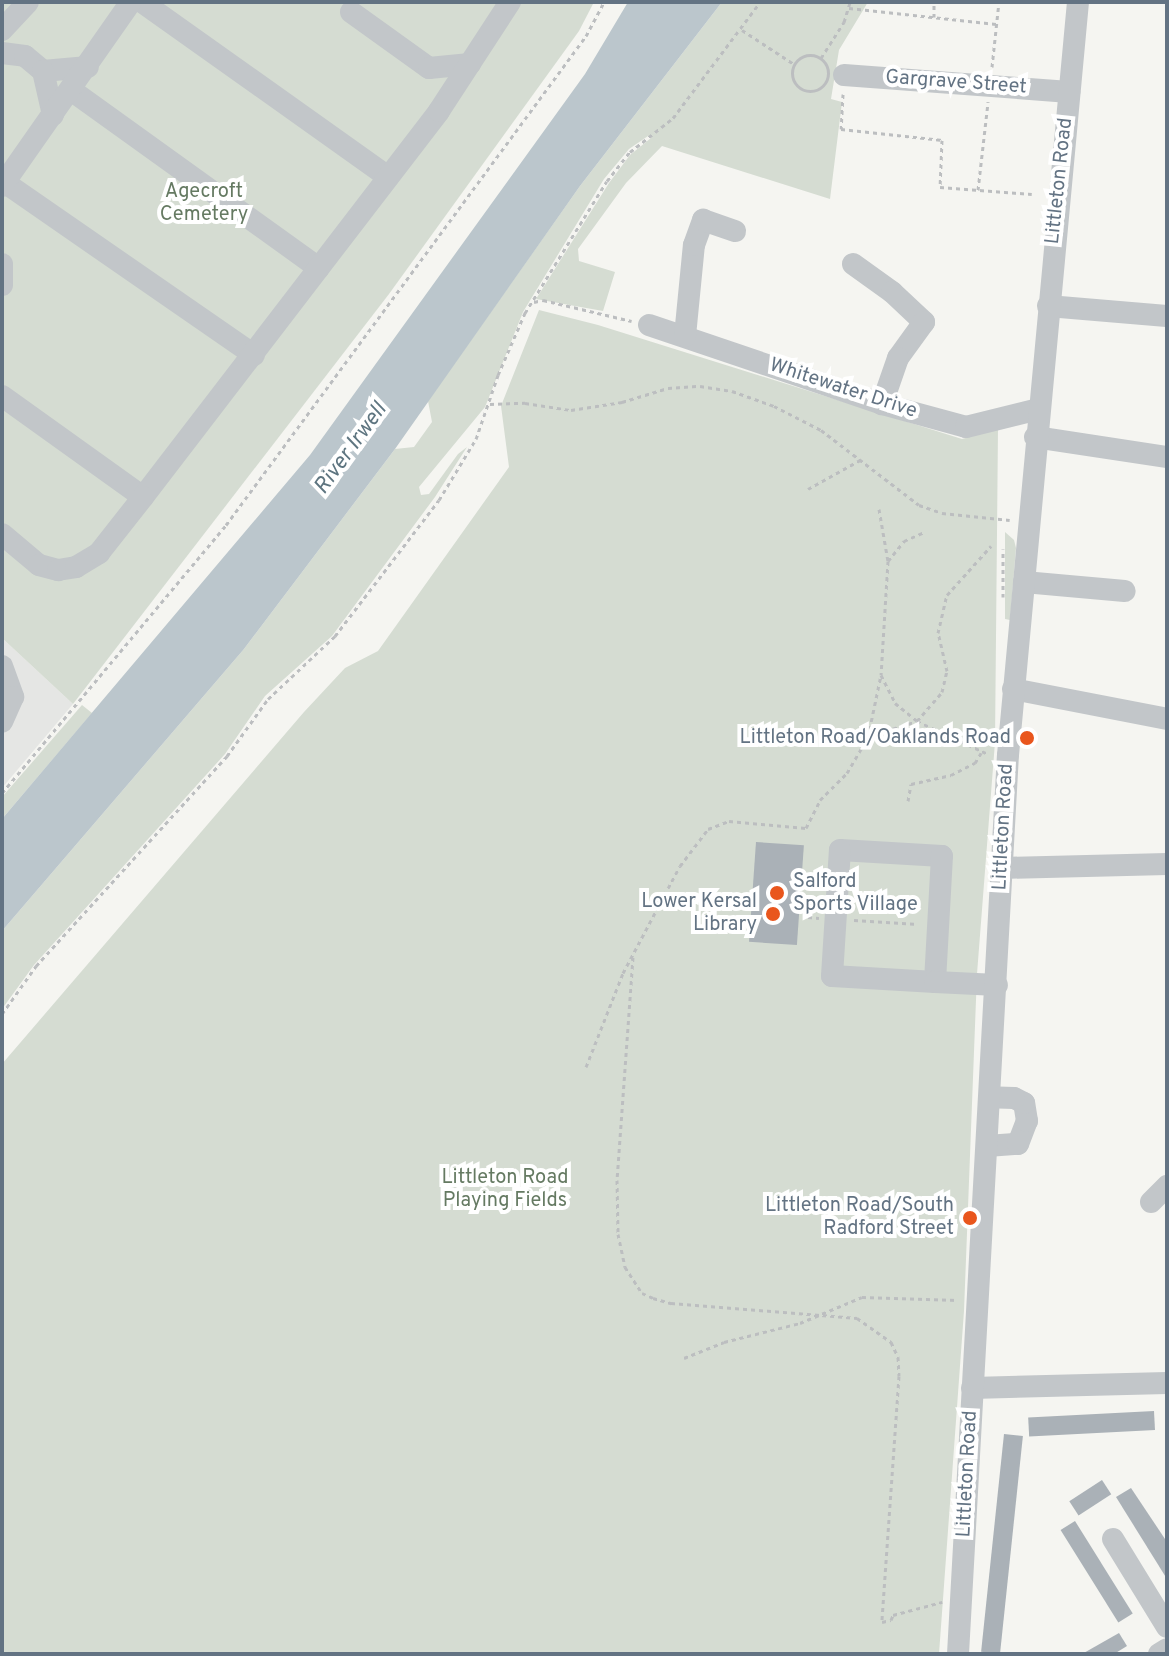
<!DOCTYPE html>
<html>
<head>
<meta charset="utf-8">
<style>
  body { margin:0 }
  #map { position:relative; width:1169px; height:1656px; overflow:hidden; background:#f5f5f1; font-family:Overpass,sans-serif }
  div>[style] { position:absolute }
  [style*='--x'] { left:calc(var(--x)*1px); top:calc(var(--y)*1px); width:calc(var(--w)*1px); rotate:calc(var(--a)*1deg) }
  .built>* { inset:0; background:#e5e6e4 }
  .green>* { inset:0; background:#d5dcd2 }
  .water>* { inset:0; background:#bbc6cc }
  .building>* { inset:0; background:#aab1b7; transform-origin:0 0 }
  .path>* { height:3px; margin-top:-1.5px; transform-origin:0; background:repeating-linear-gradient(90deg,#bcbec0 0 4px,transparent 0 8px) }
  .path>.ring { margin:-1.5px; padding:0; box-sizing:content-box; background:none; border:3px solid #bcbec0; border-radius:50% }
  .minor>* { height:22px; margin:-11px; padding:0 11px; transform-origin:11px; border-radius:11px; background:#c2c6c9 }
  .dots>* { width:22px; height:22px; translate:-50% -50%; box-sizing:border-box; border:4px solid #fff; border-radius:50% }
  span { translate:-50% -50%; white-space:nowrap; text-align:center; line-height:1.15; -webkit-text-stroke:8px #fff; paint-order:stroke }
  .street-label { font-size:20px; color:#637383 }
  .park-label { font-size:20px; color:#657a62 }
  .poi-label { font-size:20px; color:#637383 }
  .right { translate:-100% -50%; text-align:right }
  .left { translate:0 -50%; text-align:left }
  .water-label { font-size:22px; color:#5e7580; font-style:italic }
  .frame { position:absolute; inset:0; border:4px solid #637383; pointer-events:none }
</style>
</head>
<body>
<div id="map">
  <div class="built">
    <div style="clip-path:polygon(2px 638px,73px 704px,2px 788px)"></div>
  </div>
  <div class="green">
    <div style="clip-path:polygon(2px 2px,594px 2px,579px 31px,389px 294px,73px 704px,2px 638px)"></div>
    <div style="clip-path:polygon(722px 2px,868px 2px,839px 50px,831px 99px,842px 102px,830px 199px,662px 146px,626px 183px,578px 249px,579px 261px,615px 272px,603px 311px,536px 299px,609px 183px,630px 155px,651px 138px,648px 136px,629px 149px,604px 179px,523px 312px,485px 407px,419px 487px,421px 495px,429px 494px,458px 454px,467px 447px,435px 497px,332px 636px,265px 696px,225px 754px,34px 965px,2px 1009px,2px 931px,244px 649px,395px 449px,414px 447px,432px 422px,428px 401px,452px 367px,580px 186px)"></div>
    <div style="clip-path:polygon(539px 310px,598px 325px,962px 439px,998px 429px,995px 742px,977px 974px,964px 1311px,939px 1654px,2px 1654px,2px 1064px,304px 712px,345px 668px,378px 651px,509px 467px,501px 406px)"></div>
    <div style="clip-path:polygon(1005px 532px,1014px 540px,1016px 548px,1010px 620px,1005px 619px)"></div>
    <div style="clip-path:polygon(82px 705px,92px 713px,2px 819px,2px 797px)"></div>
  </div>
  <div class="water">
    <div style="clip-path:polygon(628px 2px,722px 2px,580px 186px,395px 449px,244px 649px,2px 931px,2px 819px,310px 455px,585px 74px)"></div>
  </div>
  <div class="building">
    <div style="left:756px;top:842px;width:48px;height:100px;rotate:4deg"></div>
    <div style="left:1154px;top:1411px;width:19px;height:126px;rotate:87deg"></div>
    <div style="left:1004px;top:1434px;width:19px;height:219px;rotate:6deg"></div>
    <div style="left:1102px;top:1480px;width:17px;height:39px;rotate:57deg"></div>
    <div style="clip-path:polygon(1131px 1488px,1167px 1542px,1167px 1579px,1116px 1497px)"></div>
    <div style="left:1075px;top:1521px;width:109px;height:17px;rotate:58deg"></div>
    <div style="clip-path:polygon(1119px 1633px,1127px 1646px,1114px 1654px,1082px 1654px)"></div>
  </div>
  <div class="path">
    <div style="--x:849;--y:8;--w:148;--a:6.2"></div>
    <div style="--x:934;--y:17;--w:15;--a:-90"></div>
    <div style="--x:742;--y:30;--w:62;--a:33.2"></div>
    <div class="ring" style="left:792px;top:55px;width:33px;height:33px"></div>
    <div style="--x:821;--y:58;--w:43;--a:-57.4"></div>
    <div style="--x:844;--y:22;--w:21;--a:-73"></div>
    <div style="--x:992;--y:67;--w:65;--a:-83.9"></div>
    <div style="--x:843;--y:94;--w:35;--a:93"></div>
    <div style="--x:841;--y:129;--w:102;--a:6.2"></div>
    <div style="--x:942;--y:140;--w:47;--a:92.4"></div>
    <div style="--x:940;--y:187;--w:92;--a:4.4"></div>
    <div style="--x:978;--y:190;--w:89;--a:-83.5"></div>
    <div style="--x:534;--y:302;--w:9;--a:-13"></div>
    <div style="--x:543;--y:300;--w:91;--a:13.3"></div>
    <div style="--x:490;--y:404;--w:35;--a:-2"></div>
    <div style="--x:525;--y:403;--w:47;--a:8.7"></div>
    <div style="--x:571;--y:410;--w:52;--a:-8.9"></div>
    <div style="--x:622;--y:402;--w:48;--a:-16.9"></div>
    <div style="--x:668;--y:388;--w:32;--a:-4"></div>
    <div style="--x:700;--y:386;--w:32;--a:9"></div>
    <div style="--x:732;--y:391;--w:45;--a:19.7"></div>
    <div style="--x:774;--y:406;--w:53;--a:27.1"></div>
    <div style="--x:821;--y:430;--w:123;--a:37.4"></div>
    <div style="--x:919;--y:505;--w:24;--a:19"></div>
    <div style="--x:942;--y:513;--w:68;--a:5.9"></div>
    <div style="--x:808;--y:489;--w:60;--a:-29.1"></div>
    <div style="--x:879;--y:509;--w:53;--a:80.2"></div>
    <div style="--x:888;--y:561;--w:114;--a:93.5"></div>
    <div style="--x:881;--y:675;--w:31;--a:63"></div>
    <div style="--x:895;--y:703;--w:28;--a:39"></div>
    <div style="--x:917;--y:721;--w:38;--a:-49"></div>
    <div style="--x:942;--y:692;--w:22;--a:-77"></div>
    <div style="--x:947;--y:671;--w:39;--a:-103"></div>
    <div style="--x:938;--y:633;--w:39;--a:-77"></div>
    <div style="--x:947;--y:595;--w:66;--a:-48.1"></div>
    <div style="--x:888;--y:561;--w:26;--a:-51"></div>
    <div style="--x:904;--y:541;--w:22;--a:-24"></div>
    <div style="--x:1003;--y:597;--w:48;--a:-90"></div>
    <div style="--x:870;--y:736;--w:49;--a:-17.7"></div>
    <div style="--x:917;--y:721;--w:78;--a:24.9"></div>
    <div style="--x:2;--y:793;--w:349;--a:-50.1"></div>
    <div style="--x:226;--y:525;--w:607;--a:-53.64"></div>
    <div style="--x:586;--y:36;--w:38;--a:-62"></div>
    <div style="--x:908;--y:801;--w:17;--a:-80"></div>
    <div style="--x:911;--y:784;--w:41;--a:-12.7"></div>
    <div style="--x:951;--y:775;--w:27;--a:-27"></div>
    <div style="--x:975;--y:763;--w:12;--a:-59"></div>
    <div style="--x:808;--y:917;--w:11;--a:5"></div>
    <div style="--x:854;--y:920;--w:64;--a:3.6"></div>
    <div style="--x:633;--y:957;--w:224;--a:94.1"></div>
    <div style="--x:617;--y:1180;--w:54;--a:88.9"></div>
    <div style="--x:618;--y:1234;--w:34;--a:78"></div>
    <div style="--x:625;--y:1267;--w:31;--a:57"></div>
    <div style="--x:642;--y:1293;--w:12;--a:24"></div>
    <div style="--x:653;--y:1298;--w:19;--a:16"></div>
    <div style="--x:671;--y:1303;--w:187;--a:4.6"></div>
    <div style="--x:857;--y:1318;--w:42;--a:35.2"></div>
    <div style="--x:891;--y:1342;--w:17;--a:65"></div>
    <div style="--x:898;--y:1357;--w:19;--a:87"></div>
    <div style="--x:899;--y:1376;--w:247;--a:94"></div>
    <div style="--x:882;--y:1622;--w:9;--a:-13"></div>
    <div style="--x:891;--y:1620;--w:5;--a:-68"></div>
    <div style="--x:893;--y:1615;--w:51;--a:-14.9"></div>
    <div style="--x:2;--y:1014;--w:59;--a:-54.7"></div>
    <div style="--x:36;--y:966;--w:284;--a:-47.7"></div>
    <div style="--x:227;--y:756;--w:70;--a:-54.3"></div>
    <div style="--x:268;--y:699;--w:92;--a:-43.2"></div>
    <div style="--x:335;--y:636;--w:171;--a:-52.6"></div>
    <div style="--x:439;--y:500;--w:71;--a:-58.8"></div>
    <div style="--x:476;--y:439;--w:68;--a:-71"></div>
    <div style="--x:498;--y:375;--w:68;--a:-66.5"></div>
    <div style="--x:525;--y:313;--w:155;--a:-58.2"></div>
    <div style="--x:607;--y:181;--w:37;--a:-52"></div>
    <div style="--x:630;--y:152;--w:55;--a:-38.3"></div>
    <div style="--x:673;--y:118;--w:145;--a:-53.1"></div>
    <div style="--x:586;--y:1067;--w:101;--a:-68.5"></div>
    <div style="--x:623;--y:973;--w:121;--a:-62"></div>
    <div style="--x:680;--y:866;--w:46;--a:-52.9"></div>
    <div style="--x:708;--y:829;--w:22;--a:-21"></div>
    <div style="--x:729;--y:821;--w:77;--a:5.2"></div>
    <div style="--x:806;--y:828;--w:31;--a:-63"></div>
    <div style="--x:820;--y:800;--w:38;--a:-45"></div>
    <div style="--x:847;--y:773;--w:42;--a:-59.7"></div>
    <div style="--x:868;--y:737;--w:63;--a:-78.2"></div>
    <div style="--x:684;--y:1358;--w:43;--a:-21.8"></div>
    <div style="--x:724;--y:1342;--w:78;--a:-14"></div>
    <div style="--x:800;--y:1323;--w:67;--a:-22.8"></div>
    <div style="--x:862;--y:1297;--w:96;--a:1.8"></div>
  </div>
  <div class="minor">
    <div style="--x:142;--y:2;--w:302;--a:35.4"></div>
    <div style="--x:351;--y:12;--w:96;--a:35.7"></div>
    <div style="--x:429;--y:68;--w:41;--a:-5.6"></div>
    <div style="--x:2;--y:30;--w:38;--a:-47"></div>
    <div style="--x:2;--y:53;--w:23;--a:7"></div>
    <div style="--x:25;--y:56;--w:23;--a:40"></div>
    <div style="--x:43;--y:71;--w:45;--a:-5.1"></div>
    <div style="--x:43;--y:71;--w:45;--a:77.2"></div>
    <div style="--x:844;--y:75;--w:226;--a:4.3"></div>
    <div style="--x:71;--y:90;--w:305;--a:35.7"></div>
    <div style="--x:4;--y:182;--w:304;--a:34.7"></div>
    <div style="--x:2;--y:186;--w:225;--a:-55"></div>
    <div style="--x:2;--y:264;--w:21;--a:90"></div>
    <div style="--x:853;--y:264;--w:48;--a:35.7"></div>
    <div style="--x:892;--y:292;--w:44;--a:43.2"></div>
    <div style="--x:924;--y:322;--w:44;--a:125.8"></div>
    <div style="--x:898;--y:358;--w:49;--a:109.2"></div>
    <div style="--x:1048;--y:306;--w:119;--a:4.8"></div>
    <div style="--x:649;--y:325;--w:246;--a:18.7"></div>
    <div style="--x:882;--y:404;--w:87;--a:15.3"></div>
    <div style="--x:966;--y:427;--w:75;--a:-13.9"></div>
    <div style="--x:685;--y:336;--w:91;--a:-84.4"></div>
    <div style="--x:694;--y:245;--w:27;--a:-70"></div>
    <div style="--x:703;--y:220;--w:34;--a:19"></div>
    <div style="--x:2;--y:396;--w:173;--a:35.6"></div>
    <div style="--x:143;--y:497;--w:486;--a:-52.5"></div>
    <div style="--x:439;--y:111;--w:130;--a:-56.9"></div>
    <div style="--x:1035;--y:437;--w:134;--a:8.6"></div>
    <div style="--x:2;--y:534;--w:48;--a:40"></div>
    <div style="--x:39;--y:565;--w:20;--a:15"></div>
    <div style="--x:58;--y:570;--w:18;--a:-9"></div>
    <div style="--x:76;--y:567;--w:27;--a:-31"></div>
    <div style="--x:99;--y:553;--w:71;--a:-51.8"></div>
    <div style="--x:1024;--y:582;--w:101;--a:5.1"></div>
    <div style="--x:2;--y:666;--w:33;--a:70"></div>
    <div style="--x:13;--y:697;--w:27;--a:114"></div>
    <div style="--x:1013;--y:689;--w:157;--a:11"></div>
    <div style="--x:840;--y:850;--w:102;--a:3.4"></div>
    <div style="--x:942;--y:856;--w:126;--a:93.2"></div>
    <div style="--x:935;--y:982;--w:103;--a:-176.7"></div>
    <div style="--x:832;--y:976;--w:126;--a:-86.4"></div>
    <div style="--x:1002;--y:868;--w:165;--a:-1.4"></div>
    <div style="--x:935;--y:982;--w:62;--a:2.8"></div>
    <div style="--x:987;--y:1146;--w:31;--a:-4"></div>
    <div style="--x:1018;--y:1144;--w:25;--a:-69"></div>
    <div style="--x:1027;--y:1121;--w:18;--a:-99"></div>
    <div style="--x:1024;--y:1103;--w:11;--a:-153"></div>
    <div style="--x:1014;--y:1098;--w:24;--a:-178"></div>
    <div style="--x:1151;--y:1202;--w:23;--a:-45"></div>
    <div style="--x:972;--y:1388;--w:195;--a:-1.5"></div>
    <div style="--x:1113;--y:1539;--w:103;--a:58.5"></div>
    <div style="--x:958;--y:1654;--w:900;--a:-86.82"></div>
    <div style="--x:1008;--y:755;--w:756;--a:-84.69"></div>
    <div style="--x:1159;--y:1654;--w:9;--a:-32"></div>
  </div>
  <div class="dots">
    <div style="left:1027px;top:738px;background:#e9561d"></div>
    <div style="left:777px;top:893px;background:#e9561d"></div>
    <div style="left:773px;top:914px;background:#e9561d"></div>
    <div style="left:970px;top:1218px;background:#e9561d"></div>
  </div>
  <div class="street-label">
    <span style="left:956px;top:83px;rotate:4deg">Gargrave Street</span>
    <span style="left:1060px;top:181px;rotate:-84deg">Littleton Road</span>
    <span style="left:843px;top:389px;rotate:18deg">Whitewater Drive</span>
    <span style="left:1004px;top:827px;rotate:-87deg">Littleton Road</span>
    <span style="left:968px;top:1474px;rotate:-87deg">Littleton Road</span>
  </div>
  <div class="park-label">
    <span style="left:204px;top:204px">Agecroft<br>Cemetery</span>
    <span style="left:505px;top:1190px">Littleton Road<br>Playing Fields</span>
  </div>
  <div class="poi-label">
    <span class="right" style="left:1011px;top:738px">Littleton Road/Oaklands Road</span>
    <span class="left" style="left:793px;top:894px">Salford<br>Sports Village</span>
    <span class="right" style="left:757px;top:914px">Lower Kersal<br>Library</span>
    <span class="right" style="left:954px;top:1218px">Littleton Road/South<br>Radford Street</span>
  </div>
  <div class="water-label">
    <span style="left:351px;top:449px;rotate:-54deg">River Irwell</span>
  </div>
  <div class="frame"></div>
</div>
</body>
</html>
